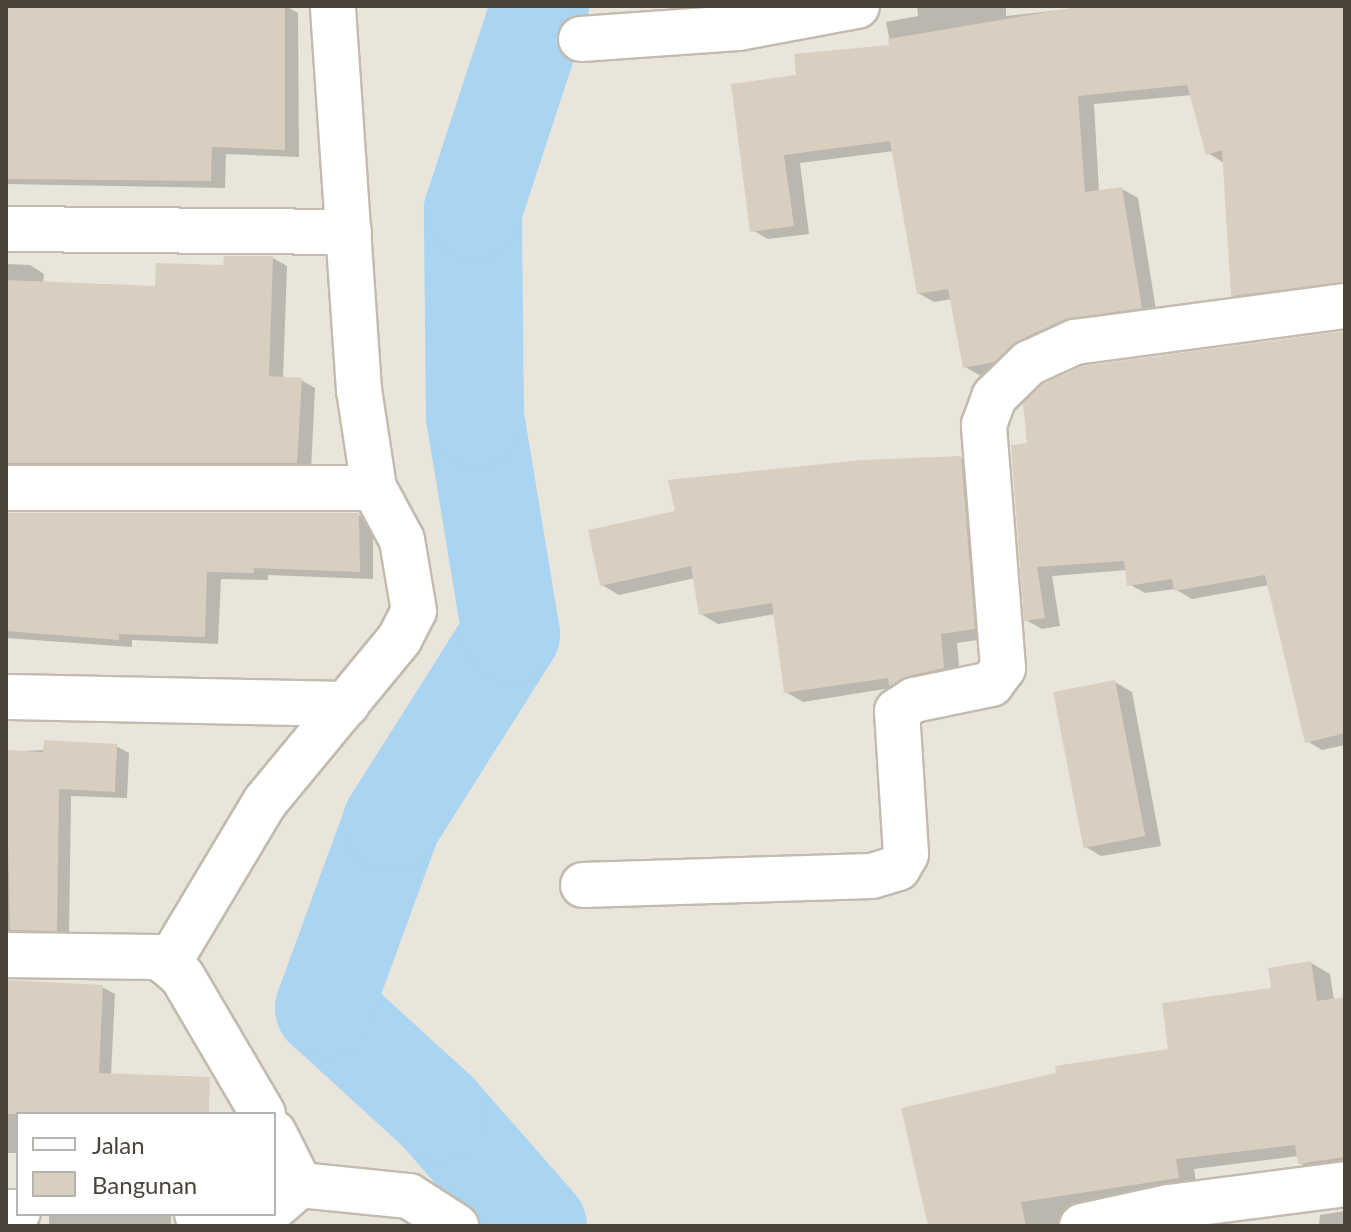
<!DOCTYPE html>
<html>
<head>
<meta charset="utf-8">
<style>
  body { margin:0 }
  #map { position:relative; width:1351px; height:1232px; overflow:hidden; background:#f6f3ec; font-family:Lato,sans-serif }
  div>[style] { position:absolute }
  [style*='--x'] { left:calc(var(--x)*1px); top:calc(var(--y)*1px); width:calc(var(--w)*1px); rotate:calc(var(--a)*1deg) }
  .residential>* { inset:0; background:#eae5da }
  .shadow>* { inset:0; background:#0003; transform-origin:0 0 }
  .river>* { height:98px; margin:-49px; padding:0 49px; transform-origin:49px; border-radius:49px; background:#a9d4f2 }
  .building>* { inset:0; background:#d8cfc1; transform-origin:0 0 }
  .roads { filter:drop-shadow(2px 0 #c2bbae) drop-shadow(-2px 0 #c2bbae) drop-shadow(0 2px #c2bbae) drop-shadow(0 -2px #c2bbae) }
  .minor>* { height:44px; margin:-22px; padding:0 22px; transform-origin:22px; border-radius:22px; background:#fff }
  span { translate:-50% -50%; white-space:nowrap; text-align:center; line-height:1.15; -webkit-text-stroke:6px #fff; paint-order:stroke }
  .frame { position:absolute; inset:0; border:8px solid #4b4439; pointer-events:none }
  .legend { position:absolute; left:16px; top:1112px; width:260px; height:104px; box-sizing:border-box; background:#fff; border:2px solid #b7b4b0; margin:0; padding:10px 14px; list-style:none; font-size:24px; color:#4b4439 }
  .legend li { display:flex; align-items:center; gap:16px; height:40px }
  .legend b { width:40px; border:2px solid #b7b4b0 }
</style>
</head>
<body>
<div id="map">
  <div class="residential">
    <div style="clip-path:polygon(evenodd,6px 6px,1345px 6px,1345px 1226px,6px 1226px,6px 6px,18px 1114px,274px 1114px,274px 1214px,18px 1214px,18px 1114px)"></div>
  </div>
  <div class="shadow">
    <div style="clip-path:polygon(6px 6px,286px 6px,298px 13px,299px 157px,226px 154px,225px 188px,6px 184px)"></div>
    <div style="clip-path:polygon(917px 6px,1006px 6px,1006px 16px,1095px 6px,1345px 6px,1345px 291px,1249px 304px,1233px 295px,1224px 163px,1208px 153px,1192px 95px,1094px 104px,1099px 192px,1122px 189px,1138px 198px,1157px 316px,1010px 370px,981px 376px,965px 367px,952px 299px,934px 302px,918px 293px,894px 151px,800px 163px,809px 234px,768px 239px,752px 230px,799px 76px,891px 47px,886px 22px,918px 16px)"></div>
    <div style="clip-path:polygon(273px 258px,287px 266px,283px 379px,301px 380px,315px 388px,311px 470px,6px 478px,6px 264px,30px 265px,44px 274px,43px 284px,157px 288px)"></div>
    <div style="clip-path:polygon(1345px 333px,1345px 745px,1322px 750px,1307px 741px,1269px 585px,1192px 599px,1175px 589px,1145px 593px,1129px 584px,1127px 570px,1052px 576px,1060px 626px,1042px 629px,1026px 620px,1029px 445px)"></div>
    <div style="clip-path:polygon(961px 458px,978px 468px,991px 638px,957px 643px,960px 677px,803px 702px,786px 692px,775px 614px,718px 624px,701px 614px,695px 578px,619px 595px,602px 585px)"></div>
    <div style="clip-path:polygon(6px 515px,359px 515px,373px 523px,373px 579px,268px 575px,268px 580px,221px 579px,218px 644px,132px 640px,132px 647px,6px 638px)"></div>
    <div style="clip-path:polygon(1115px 682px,1132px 692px,1161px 846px,1101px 856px,1084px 846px)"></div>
    <div style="clip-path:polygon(116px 746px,129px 753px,127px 798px,71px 796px,69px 937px,6px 941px,6px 752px)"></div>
    <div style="clip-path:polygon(1311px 963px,1330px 974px,1334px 1000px,1345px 998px,1345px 1173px,1319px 1174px,1300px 1163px,1299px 1156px,1194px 1169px,1197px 1189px,1080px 1226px,930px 1226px,1170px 1050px)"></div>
    <div style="clip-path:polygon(6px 982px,102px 987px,115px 994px,111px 1075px,175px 1114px,18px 1114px,18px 1153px,6px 1153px)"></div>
    <div style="clip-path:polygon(1345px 1211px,1345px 1226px,1319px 1226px,1320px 1215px)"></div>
    <div style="left:49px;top:1214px;width:122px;height:12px"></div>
  </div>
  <div class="river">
    <div style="--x:538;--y:1226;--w:152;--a:-131.3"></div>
    <div style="--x:438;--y:1112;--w:154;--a:-137.6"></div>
    <div style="--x:324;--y:1008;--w:198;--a:-69.9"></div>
    <div style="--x:392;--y:822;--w:222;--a:-57.7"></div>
    <div style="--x:511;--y:634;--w:220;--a:-99.4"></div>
    <div style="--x:475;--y:417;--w:207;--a:-90.6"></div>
    <div style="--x:473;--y:210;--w:215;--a:-71.8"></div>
  </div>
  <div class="building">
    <div style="clip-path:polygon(6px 6px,285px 6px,285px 150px,212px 147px,211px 181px,6px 179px)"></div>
    <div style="clip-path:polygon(1083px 6px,1345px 6px,1345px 282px,1231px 296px,1222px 150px,1206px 155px,1187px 85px,1078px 96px,1085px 192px,1122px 187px,1142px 308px,1065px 319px,1018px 341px,994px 362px,963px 368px,948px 289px,917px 294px,890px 141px,784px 155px,794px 226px,750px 232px,731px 84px,796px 75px,794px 54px,889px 45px,888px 39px)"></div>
    <div style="clip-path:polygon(224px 256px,273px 256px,269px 376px,302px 378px,297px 463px,6px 463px,6px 280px,155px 286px,156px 263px,223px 265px)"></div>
    <div style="clip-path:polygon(1345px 331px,1345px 733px,1305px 743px,1265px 575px,1174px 591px,1172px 579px,1127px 586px,1124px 561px,1037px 567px,1045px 618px,1024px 621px,1011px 445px,1027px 443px,1023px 403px,1043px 384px,1082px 366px)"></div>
    <div style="clip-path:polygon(961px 456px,975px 629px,941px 634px,944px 668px,908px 676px,889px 686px,888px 678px,784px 693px,772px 603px,699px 615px,691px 566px,600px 586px,588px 530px,675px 511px,668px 480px,862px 460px)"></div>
    <div style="clip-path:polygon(6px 513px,359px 513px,360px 572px,254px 568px,254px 573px,207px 572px,205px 637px,119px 634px,119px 640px,6px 631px)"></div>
    <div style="left:1115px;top:680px;width:159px;height:63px;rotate:79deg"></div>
    <div style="clip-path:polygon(44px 740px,117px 744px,115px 792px,59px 789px,57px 931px,10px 930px,6px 750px,43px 752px)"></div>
    <div style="clip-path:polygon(1311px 961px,1317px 1001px,1345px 997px,1345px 1157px,1298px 1164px,1295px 1145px,1176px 1159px,1179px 1178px,1021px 1202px,1026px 1226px,928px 1226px,901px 1108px,1056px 1073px,1055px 1066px,1168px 1049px,1162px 1003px,1271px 988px,1268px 968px)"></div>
    <div style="clip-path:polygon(8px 980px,103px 985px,99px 1073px,210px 1077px,209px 1114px,6px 1114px)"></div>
  </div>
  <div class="roads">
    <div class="minor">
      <div style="--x:581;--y:39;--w:157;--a:-4"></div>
      <div style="--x:738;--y:28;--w:121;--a:-10.5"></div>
      <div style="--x:6;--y:229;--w:343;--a:0.5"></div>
      <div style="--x:6;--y:488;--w:368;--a:0"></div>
      <div style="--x:6;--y:697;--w:341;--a:1.2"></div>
      <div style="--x:583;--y:885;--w:289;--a:-1.8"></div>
      <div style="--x:872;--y:876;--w:27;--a:-17"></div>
      <div style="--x:898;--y:868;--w:16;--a:-60"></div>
      <div style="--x:906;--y:854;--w:143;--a:-93.6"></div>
      <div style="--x:897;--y:711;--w:20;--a:-33"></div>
      <div style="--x:914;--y:700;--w:79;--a:-11.7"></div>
      <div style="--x:991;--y:684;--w:20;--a:-53"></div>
      <div style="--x:1003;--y:668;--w:244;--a:-94.5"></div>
      <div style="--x:984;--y:425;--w:30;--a:-70"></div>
      <div style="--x:994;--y:397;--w:49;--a:-44.2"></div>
      <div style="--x:1029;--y:363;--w:51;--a:-24.5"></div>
      <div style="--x:1075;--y:342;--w:272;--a:-7.6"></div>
      <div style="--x:6;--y:955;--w:151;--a:0.8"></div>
      <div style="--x:157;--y:957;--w:13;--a:32"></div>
      <div style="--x:168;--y:964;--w:18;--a:41"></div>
      <div style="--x:182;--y:976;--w:160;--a:59.6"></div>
      <div style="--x:168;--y:964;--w:189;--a:-59.1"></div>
      <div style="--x:265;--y:802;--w:212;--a:-50.5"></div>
      <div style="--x:400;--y:638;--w:30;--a:-63"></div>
      <div style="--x:414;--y:611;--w:72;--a:-99.6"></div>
      <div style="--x:402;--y:540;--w:59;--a:-118.3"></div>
      <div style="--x:374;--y:488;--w:99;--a:-98.7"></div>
      <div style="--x:359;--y:390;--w:385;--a:-93.9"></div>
      <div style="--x:274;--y:1133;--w:58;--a:63.4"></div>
      <div style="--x:300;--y:1185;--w:35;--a:139"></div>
      <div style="--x:300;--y:1185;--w:110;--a:5.8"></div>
      <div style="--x:409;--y:1196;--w:56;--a:32.6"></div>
      <div style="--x:6;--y:1212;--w:12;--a:0"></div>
      <div style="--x:197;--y:1214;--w:45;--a:0"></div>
      <div style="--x:1082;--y:1226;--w:89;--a:-12.3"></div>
      <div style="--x:1169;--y:1207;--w:177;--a:-7.4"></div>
    </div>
  </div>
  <div class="frame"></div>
  <ul class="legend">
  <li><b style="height:10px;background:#fff"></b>Jalan</li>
  <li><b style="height:22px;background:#d8cfc1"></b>Bangunan</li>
  </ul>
</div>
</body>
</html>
